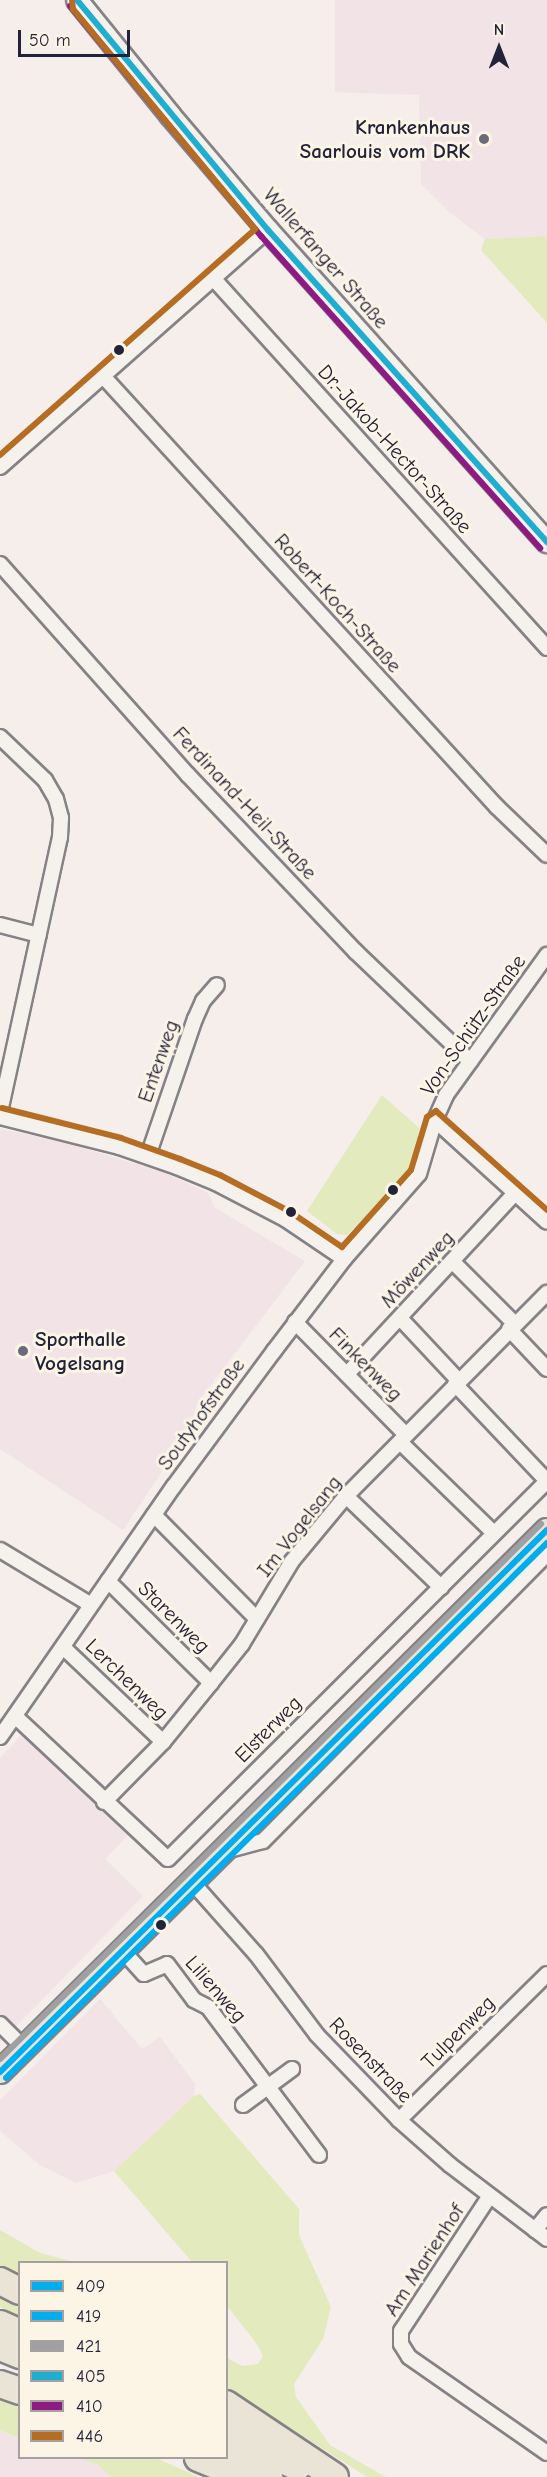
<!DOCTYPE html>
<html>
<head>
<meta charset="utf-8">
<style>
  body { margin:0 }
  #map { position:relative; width:547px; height:2477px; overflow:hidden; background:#f5eeeb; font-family:"Comic Neue",sans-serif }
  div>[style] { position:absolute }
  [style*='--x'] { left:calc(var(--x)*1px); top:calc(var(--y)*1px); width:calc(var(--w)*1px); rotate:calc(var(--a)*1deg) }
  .built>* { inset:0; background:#f1e3e6 }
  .green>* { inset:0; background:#e2eabe }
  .roads { filter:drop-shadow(2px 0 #858286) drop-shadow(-2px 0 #858286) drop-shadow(0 2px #858286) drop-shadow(0 -2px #858286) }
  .minor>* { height:14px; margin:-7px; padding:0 7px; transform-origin:7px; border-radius:7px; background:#f5f1ec }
  .secondary>* { height:20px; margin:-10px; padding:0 10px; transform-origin:10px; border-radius:10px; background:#f5f1ec }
  .primary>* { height:22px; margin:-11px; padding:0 11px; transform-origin:11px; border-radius:11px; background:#e9e4d5 }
  .motorway>* { height:26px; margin:-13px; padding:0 13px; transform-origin:13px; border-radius:13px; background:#e9e4d5 }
  .bus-1>* { height:6px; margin:-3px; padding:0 3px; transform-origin:3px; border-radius:3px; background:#00adef }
  .bus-2>* { height:6px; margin:-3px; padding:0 3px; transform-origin:3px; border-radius:3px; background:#00adef }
  .bus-3>* { height:6px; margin:-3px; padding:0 3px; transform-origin:3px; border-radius:3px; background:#a09fa1 }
  .bus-4>* { height:6px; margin:-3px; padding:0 3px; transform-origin:3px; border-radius:3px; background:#1fadd0 }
  .bus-5>* { height:6px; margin:-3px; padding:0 3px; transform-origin:3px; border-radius:3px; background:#8e1b81 }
  .bus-6>* { height:6px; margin:-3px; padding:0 3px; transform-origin:3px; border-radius:3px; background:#b56d23 }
  .dots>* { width:16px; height:16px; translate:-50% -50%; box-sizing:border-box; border:3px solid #fcf5e5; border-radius:50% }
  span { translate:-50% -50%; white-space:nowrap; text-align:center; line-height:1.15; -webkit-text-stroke:6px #fcf5e5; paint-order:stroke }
  .poi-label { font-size:21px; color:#22223b; font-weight:700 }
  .right { translate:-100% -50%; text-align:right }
  .left { translate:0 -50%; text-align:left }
  .street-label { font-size:21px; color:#22223b }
  .legend { position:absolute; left:18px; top:2261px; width:210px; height:198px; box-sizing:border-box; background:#fcf5e5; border:2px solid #a5a1a1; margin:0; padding:8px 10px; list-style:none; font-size:18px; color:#22223b }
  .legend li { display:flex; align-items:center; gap:12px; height:30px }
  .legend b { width:30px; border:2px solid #a5a1a1 }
  .north { position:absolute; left:469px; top:18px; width:60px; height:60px; -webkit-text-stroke:4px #fcf5e5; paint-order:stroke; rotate:0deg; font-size:16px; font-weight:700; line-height:24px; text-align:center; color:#22223b }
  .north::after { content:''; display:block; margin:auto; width:21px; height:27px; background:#22223b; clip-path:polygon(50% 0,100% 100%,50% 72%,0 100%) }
  .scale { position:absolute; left:18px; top:30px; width:112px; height:27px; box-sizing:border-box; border:3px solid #22223b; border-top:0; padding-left:8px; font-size:18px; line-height:21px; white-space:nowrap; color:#22223b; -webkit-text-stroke:4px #fcf5e5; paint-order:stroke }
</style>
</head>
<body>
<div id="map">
  <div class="built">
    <div style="clip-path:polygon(335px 0,547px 0,547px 236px,485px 239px,449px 212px,421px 184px,419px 95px,335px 92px)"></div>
    <div style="clip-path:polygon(0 1129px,61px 1141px,165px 1173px,208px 1193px,215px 1208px,305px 1261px,198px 1402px,188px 1432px,123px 1530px,0 1449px)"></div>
    <div style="clip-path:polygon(24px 1732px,129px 1834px,105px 1859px,143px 1896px,0 2043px,0 1758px)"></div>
    <div style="clip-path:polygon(100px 1999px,142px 2049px,160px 2037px,195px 2084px,194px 2096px,114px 2171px,76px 2183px,40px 2165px,0 2131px,0 2100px)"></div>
    <div style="clip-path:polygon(0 2430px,19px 2438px,20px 2458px,77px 2458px,98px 2464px,112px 2477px,0 2477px)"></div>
  </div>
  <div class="green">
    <div style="clip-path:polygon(547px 236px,547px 323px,481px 250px,485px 239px)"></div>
    <div style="clip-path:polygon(382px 1095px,419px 1128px,415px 1161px,405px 1180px,347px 1235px,337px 1234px,307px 1211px)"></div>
    <div style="clip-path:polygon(200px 2094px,299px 2209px,299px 2235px,331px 2307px,323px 2339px,294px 2384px,296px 2397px,330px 2445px,386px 2477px,367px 2477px,227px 2388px,227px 2358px,242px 2366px,258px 2364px,263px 2356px,257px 2344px,227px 2306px,226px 2262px,192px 2262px,114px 2171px,194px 2096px)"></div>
    <div style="clip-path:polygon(0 2230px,40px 2253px,74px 2262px,20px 2262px,19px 2276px,0 2266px)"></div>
    <div style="clip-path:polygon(0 2290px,19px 2300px,19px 2316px,0 2307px)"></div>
    <div style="clip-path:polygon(0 2394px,19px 2401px,19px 2438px,0 2430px)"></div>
    <div style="clip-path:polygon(77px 2458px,156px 2458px,199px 2477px,112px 2477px,97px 2464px)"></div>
  </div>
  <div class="roads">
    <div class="minor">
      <div style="--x:212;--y:277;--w:500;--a:47.9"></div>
      <div style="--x:102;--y:375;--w:585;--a:47.56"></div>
      <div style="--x:497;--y:807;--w:69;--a:43.8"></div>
      <div style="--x:0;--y:467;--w:358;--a:-41.5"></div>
      <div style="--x:0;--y:564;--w:283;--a:48.3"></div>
      <div style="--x:188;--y:775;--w:244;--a:46.5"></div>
      <div style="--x:356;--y:952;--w:158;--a:43.7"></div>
      <div style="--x:0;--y:737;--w:62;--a:43.7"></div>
      <div style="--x:45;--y:780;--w:22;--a:60"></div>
      <div style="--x:56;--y:799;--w:20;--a:75"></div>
      <div style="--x:61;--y:818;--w:19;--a:93"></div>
      <div style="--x:60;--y:837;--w:282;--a:102.3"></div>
      <div style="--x:0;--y:925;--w:40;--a:14.4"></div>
      <div style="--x:0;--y:1117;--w:123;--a:14.1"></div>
      <div style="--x:119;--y:1147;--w:61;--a:19"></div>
      <div style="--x:177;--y:1167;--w:42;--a:22.3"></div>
      <div style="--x:216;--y:1183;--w:78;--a:27.6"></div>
      <div style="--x:285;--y:1219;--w:71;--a:34.1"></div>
      <div style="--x:435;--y:1120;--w:151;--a:42.3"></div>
      <div style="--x:148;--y:1156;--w:145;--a:-71.1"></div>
      <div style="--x:195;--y:1019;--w:20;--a:-66"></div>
      <div style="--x:203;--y:1001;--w:21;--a:-49"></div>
      <div style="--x:452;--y:1261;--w:88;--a:45"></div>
      <div style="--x:400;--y:1318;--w:85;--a:46.9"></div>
      <div style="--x:295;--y:1322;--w:158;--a:45.5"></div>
      <div style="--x:509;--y:1329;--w:55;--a:46.5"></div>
      <div style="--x:347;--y:1374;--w:248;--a:-47.1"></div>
      <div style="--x:455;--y:1384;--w:134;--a:46.5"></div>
      <div style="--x:400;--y:1442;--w:131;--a:44.1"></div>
      <div style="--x:346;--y:1496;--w:132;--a:43.8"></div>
      <div style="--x:154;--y:1515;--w:146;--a:45.3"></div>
      <div style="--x:0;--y:1550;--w:106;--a:31.1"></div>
      <div style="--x:108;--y:1581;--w:145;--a:44.7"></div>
      <div style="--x:63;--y:1647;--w:138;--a:43.5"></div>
      <div style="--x:15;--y:1716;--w:209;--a:43.1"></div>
      <div style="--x:168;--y:1859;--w:535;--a:-44.92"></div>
      <div style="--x:0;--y:1737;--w:305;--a:-55.3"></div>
      <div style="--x:174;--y:1486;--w:168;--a:-53.5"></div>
      <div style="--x:274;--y:1351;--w:116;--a:-52.7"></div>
      <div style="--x:344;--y:1259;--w:113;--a:-48.6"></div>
      <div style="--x:419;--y:1174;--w:56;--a:-73.5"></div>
      <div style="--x:435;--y:1120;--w:27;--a:-66"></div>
      <div style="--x:446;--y:1095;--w:173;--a:-54.2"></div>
      <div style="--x:104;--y:1802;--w:84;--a:-45.5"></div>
      <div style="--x:163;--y:1742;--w:76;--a:-50.9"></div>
      <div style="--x:211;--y:1683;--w:50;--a:-51.5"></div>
      <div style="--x:242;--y:1644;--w:97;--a:-58.9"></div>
      <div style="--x:292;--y:1561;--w:85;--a:-50.3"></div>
      <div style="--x:346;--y:1496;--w:286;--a:-45.3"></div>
      <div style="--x:229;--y:1850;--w:35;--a:-15"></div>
      <div style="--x:263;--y:1841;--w:404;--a:-45.3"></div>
      <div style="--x:192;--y:1882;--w:96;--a:48.4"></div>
      <div style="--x:256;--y:1954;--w:101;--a:53"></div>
      <div style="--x:317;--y:2035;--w:118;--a:46"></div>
      <div style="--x:399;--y:2120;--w:68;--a:41.4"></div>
      <div style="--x:450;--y:2165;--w:122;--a:37.3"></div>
      <div style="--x:123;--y:1951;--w:31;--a:48"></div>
      <div style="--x:144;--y:1974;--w:25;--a:-23"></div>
      <div style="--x:167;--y:1964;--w:45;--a:53.1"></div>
      <div style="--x:194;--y:2000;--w:16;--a:27"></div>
      <div style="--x:208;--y:2007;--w:185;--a:53.1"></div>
      <div style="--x:0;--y:2024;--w:35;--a:45"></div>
      <div style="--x:243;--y:2105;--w:61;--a:-36.3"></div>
      <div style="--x:399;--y:2120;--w:208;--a:-44.6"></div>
      <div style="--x:489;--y:2197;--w:160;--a:123.3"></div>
      <div style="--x:401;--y:2331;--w:13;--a:90"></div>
      <div style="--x:401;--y:2344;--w:15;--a:58"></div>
      <div style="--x:409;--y:2357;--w:168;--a:34.8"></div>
      <div style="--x:535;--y:2230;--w:19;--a:-51"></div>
    </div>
    <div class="secondary">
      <div style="--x:77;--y:0;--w:148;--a:51"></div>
      <div style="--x:170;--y:115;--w:151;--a:49.6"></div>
      <div style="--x:268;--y:230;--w:419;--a:48.2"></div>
    </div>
    <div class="primary">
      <div style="--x:0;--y:2072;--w:770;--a:-44.74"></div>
    </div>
    <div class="motorway">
      <div style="--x:0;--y:2281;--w:22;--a:27"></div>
      <div style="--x:0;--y:2324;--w:22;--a:24"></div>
      <div style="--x:0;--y:2347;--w:22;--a:22"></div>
      <div style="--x:0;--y:2384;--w:21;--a:19"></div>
      <div style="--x:226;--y:2404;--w:131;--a:33.8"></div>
      <div style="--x:226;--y:2431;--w:80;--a:26.9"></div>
      <div style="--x:198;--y:2458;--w:51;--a:22"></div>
      <div style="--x:232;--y:2458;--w:42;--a:27.2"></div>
    </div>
  </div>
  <div class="bus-1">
    <div style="--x:0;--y:2072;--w:770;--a:-44.74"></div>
  </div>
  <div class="bus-2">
    <div style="--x:6;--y:2078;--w:761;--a:-44.68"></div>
  </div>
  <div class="bus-3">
    <div style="--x:0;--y:2059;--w:761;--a:-44.68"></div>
  </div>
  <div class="bus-4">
    <div style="--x:77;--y:0;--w:299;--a:50.3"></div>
    <div style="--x:268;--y:230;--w:419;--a:48.2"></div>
  </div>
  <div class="bus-5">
    <div style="--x:70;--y:6;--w:299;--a:50.3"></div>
    <div style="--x:261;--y:236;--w:419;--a:48.2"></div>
  </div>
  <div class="bus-6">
    <div style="--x:0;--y:455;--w:341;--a:-41.5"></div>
    <div style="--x:255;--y:229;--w:286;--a:-129.6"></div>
    <div style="--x:73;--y:9;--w:9;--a:-96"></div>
    <div style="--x:2;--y:1108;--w:123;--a:14.1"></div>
    <div style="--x:121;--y:1138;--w:63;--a:19.6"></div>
    <div style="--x:180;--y:1159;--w:43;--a:21.8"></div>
    <div style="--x:220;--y:1175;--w:78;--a:27.6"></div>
    <div style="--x:289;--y:1211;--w:64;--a:34.2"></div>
    <div style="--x:342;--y:1247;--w:103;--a:-48.1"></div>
    <div style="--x:411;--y:1170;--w:55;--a:-73.2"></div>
    <div style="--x:427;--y:1117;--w:11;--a:-34"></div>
    <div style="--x:436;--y:1111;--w:149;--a:41.7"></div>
  </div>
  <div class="dots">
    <div style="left:484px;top:139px;background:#6c6979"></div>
    <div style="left:119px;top:350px;background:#22223b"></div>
    <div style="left:393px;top:1190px;background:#22223b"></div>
    <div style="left:291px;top:1212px;background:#22223b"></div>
    <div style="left:23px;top:1351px;background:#6c6979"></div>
    <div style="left:161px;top:1925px;background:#22223b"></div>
  </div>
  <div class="poi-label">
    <span class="right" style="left:470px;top:139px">Krankenhaus<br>Saarlouis vom DRK</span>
    <span class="left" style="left:35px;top:1351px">Sporthalle<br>Vogelsang</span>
  </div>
  <div class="street-label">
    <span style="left:326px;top:258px;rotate:49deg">Wallerfanger Straße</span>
    <span style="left:395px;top:449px;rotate:48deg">Dr.-Jakob-Hector-Straße</span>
    <span style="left:338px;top:603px;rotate:48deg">Robert-Koch-Straße</span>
    <span style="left:245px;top:803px;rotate:47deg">Ferdinand-Heil-Straße</span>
    <span style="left:473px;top:1025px;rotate:-55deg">Von-Schütz-Straße</span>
    <span style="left:158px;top:1061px;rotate:-71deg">Entenweg</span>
    <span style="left:417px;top:1269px;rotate:-47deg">Möwenweg</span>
    <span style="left:366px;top:1364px;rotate:45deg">Finkenweg</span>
    <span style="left:201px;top:1414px;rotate:-54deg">Soutyhofstraße</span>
    <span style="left:299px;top:1526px;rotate:-52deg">Im Vogelsang</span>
    <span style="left:174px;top:1617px;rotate:45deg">Starenweg</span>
    <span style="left:127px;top:1679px;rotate:44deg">Lerchenweg</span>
    <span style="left:268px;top:1729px;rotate:-45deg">Elsterweg</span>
    <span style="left:216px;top:1989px;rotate:49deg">Lilienweg</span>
    <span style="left:458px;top:2032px;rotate:-45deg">Tulpenweg</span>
    <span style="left:371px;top:2060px;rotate:46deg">Rosenstraße</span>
    <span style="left:424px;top:2260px;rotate:-57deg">Am Marienhof</span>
  </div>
  <ul class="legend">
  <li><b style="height:8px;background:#00adef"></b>409</li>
  <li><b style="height:8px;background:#00adef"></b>419</li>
  <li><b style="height:8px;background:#a09fa1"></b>421</li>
  <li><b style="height:8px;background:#1fadd0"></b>405</li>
  <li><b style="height:8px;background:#8e1b81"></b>410</li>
  <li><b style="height:8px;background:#b56d23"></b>446</li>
  </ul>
  <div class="north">N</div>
  <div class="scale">50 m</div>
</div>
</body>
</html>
